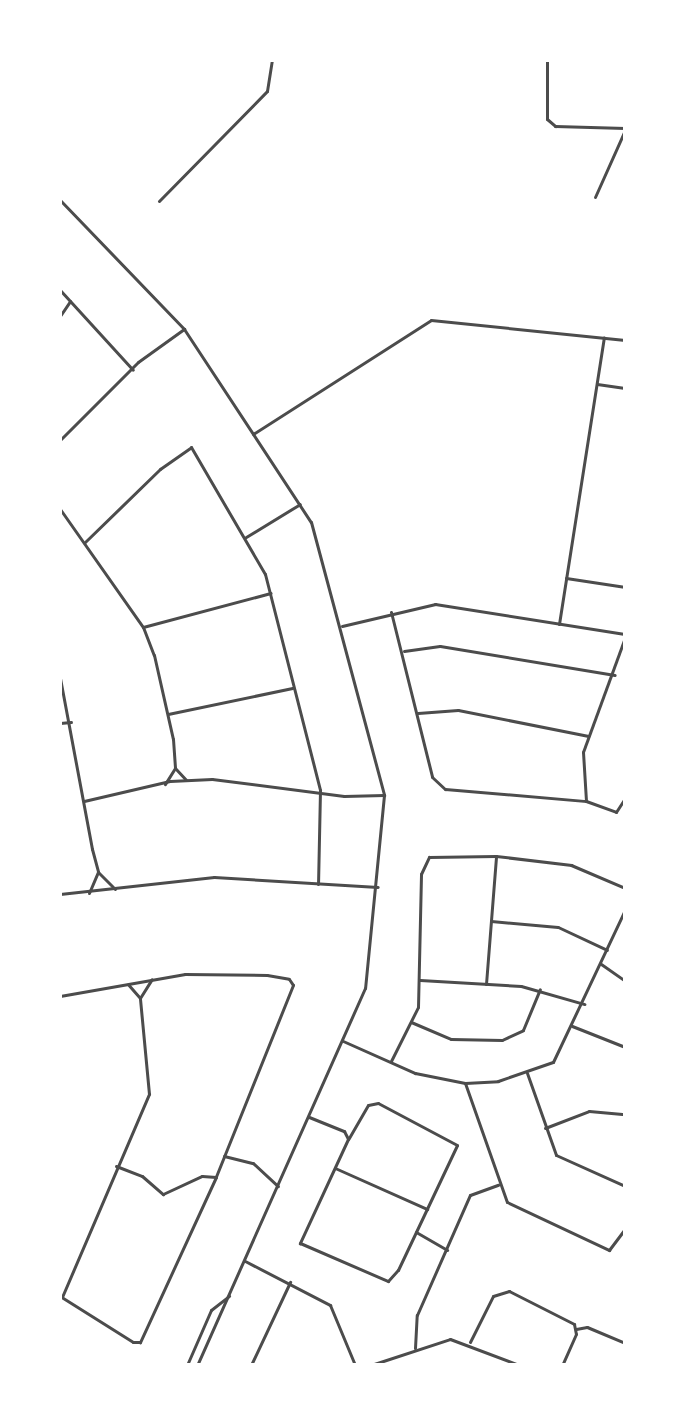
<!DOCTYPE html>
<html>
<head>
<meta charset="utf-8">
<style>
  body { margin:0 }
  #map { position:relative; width:685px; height:1425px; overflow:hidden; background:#fff; font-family:Roboto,sans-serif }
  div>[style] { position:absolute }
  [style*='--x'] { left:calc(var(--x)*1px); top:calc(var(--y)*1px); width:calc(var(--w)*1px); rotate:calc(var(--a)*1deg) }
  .minor>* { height:3px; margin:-1.5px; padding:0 1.5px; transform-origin:1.5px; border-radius:1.5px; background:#4c4c4c }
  span { translate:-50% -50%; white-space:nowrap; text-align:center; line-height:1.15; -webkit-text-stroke:4.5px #fff; paint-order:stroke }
  .frame { position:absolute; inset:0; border:62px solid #fff; pointer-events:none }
</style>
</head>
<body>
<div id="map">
  <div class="minor">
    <div style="--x:547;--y:60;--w:59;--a:90"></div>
    <div style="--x:547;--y:119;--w:11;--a:41"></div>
    <div style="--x:555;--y:126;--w:70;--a:1.6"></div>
    <div style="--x:595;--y:197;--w:73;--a:-65.9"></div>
    <div style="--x:60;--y:200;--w:179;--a:46.1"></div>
    <div style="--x:184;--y:329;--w:231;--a:56.7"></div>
    <div style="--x:311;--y:522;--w:283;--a:75"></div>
    <div style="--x:384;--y:795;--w:194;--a:95.6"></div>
    <div style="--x:365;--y:988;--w:413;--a:114"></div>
    <div style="--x:159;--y:201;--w:154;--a:-45.5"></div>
    <div style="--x:267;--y:91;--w:31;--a:-81"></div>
    <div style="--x:60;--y:290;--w:108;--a:47.6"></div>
    <div style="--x:60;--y:316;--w:18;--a:-56"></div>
    <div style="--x:597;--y:384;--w:28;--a:8"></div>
    <div style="--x:253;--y:434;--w:211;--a:-32.6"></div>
    <div style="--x:431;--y:320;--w:195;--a:5.9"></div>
    <div style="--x:60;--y:440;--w:110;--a:-45"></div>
    <div style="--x:138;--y:362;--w:57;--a:-35.7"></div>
    <div style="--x:60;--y:509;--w:144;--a:54.9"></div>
    <div style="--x:143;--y:627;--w:30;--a:69"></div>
    <div style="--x:154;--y:655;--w:86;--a:77.3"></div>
    <div style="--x:173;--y:739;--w:29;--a:86"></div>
    <div style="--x:175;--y:768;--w:19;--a:122"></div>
    <div style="--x:246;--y:537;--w:63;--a:-31.4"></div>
    <div style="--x:85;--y:542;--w:105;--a:-44.2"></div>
    <div style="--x:160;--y:469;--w:38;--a:-35"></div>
    <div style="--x:191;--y:447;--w:147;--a:59.8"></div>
    <div style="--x:265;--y:574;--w:223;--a:75.7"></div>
    <div style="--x:320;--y:790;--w:94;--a:91.2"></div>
    <div style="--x:566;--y:578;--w:60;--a:8.7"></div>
    <div style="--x:391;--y:612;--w:170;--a:76"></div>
    <div style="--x:432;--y:777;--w:18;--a:43"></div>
    <div style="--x:445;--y:789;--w:142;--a:4.9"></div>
    <div style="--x:586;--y:801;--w:32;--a:20"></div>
    <div style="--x:616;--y:812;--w:17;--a:-57"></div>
    <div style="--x:559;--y:624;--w:290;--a:-81.1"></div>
    <div style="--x:342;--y:626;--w:96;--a:-13.3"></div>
    <div style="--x:435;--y:604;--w:192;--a:9"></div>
    <div style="--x:143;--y:627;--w:132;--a:-14.9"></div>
    <div style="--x:404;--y:651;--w:36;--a:-8"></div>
    <div style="--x:440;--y:646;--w:177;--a:9.4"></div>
    <div style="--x:60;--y:678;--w:174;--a:79.4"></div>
    <div style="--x:92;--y:849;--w:24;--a:75"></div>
    <div style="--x:98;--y:872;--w:24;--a:45"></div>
    <div style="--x:418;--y:713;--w:40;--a:-4.3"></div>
    <div style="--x:458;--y:710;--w:133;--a:11.3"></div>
    <div style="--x:168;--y:714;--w:127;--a:-11.8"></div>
    <div style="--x:60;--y:723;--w:11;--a:-5"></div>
    <div style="--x:175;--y:768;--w:16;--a:47"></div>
    <div style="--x:84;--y:801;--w:88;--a:-13.1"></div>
    <div style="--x:170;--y:781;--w:42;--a:-2.7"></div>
    <div style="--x:212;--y:779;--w:133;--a:7.3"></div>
    <div style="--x:344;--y:796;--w:40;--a:-1.4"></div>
    <div style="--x:586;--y:801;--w:49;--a:-93.5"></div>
    <div style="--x:583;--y:752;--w:122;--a:-69.9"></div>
    <div style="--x:89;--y:893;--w:23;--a:-67"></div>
    <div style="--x:60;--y:894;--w:155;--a:-6.3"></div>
    <div style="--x:214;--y:877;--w:164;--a:3.5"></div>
    <div style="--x:491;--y:921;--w:67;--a:5.1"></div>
    <div style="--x:558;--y:927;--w:54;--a:25.1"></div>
    <div style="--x:601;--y:964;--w:29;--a:35"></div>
    <div style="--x:420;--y:980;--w:101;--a:3.4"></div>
    <div style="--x:521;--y:986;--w:66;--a:15.9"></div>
    <div style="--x:486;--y:984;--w:128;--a:-85.5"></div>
    <div style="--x:60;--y:996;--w:127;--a:-10"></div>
    <div style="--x:185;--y:974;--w:82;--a:0.7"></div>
    <div style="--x:267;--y:975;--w:22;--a:10"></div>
    <div style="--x:289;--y:979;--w:7;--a:56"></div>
    <div style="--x:293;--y:985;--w:207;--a:111.9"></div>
    <div style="--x:216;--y:1177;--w:182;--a:114.7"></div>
    <div style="--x:140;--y:1342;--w:7;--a:180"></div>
    <div style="--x:133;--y:1342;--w:86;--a:-147.8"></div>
    <div style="--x:140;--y:998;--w:22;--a:-58"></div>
    <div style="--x:411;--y:1022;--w:43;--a:23"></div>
    <div style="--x:451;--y:1039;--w:51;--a:1.1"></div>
    <div style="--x:502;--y:1040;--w:23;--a:-25"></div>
    <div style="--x:523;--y:1030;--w:44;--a:-67.5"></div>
    <div style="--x:572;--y:1026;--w:57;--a:21.6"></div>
    <div style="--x:343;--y:1041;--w:79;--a:24"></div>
    <div style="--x:415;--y:1073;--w:51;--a:11.3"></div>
    <div style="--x:465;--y:1083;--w:33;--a:-3"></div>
    <div style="--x:498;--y:1081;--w:58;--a:-19.1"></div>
    <div style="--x:553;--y:1062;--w:168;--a:-64.7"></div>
    <div style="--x:391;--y:1061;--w:60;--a:-63.4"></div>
    <div style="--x:418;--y:1007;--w:133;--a:-88.7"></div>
    <div style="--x:421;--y:874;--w:19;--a:-65"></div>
    <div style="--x:429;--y:857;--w:67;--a:-0.9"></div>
    <div style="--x:496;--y:856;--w:76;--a:6.8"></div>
    <div style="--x:571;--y:865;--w:59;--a:23.1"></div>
    <div style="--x:527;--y:1073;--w:87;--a:70.5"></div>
    <div style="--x:556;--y:1155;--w:76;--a:24.2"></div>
    <div style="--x:465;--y:1083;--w:126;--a:70.6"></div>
    <div style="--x:507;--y:1202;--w:113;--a:25.2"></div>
    <div style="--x:609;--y:1250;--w:26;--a:-53"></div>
    <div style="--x:309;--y:1117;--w:38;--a:22"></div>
    <div style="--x:344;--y:1131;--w:9;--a:63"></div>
    <div style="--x:348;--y:1139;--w:115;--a:114.8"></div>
    <div style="--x:300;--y:1243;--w:96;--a:23.4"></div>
    <div style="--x:388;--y:1281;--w:15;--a:-48"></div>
    <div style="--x:398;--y:1270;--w:138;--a:-64.7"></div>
    <div style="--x:457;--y:1145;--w:89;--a:-152"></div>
    <div style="--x:378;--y:1103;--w:10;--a:169"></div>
    <div style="--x:368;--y:1105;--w:39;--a:120"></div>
    <div style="--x:545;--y:1128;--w:47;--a:-21.1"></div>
    <div style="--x:589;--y:1111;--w:36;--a:5"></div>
    <div style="--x:224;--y:1156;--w:30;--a:14"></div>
    <div style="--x:253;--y:1163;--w:34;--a:43"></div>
    <div style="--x:116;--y:1166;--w:28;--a:21"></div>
    <div style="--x:142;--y:1176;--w:28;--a:41"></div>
    <div style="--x:163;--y:1194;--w:43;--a:-24.8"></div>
    <div style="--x:202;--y:1176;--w:14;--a:4"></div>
    <div style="--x:335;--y:1168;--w:101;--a:24"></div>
    <div style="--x:416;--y:1232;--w:36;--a:30"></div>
    <div style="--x:245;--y:1261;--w:96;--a:27.4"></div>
    <div style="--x:330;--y:1305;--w:65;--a:67.4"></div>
    <div style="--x:62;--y:1297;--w:221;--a:-66.8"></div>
    <div style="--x:149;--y:1094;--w:96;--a:-95.4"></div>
    <div style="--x:140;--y:998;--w:18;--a:-131"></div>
    <div style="--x:576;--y:1329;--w:11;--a:-10"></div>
    <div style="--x:587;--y:1327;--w:41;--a:22.8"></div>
    <div style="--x:470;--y:1342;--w:51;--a:-63.4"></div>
    <div style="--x:493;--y:1296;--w:17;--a:-17"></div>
    <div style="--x:509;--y:1291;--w:73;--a:26.9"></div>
    <div style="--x:574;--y:1324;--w:10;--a:79"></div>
    <div style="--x:576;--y:1334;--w:34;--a:114"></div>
    <div style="--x:415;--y:1348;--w:33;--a:-87"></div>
    <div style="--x:417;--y:1315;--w:131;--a:-66.2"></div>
    <div style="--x:470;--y:1195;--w:30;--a:-20"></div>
    <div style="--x:187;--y:1365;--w:60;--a:-66.4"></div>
    <div style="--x:211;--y:1310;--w:23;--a:-38"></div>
    <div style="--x:251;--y:1365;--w:92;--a:-64.8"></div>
    <div style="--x:371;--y:1365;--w:83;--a:-18.2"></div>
    <div style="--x:450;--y:1339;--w:74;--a:20.6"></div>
  </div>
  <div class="frame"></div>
</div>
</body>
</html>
